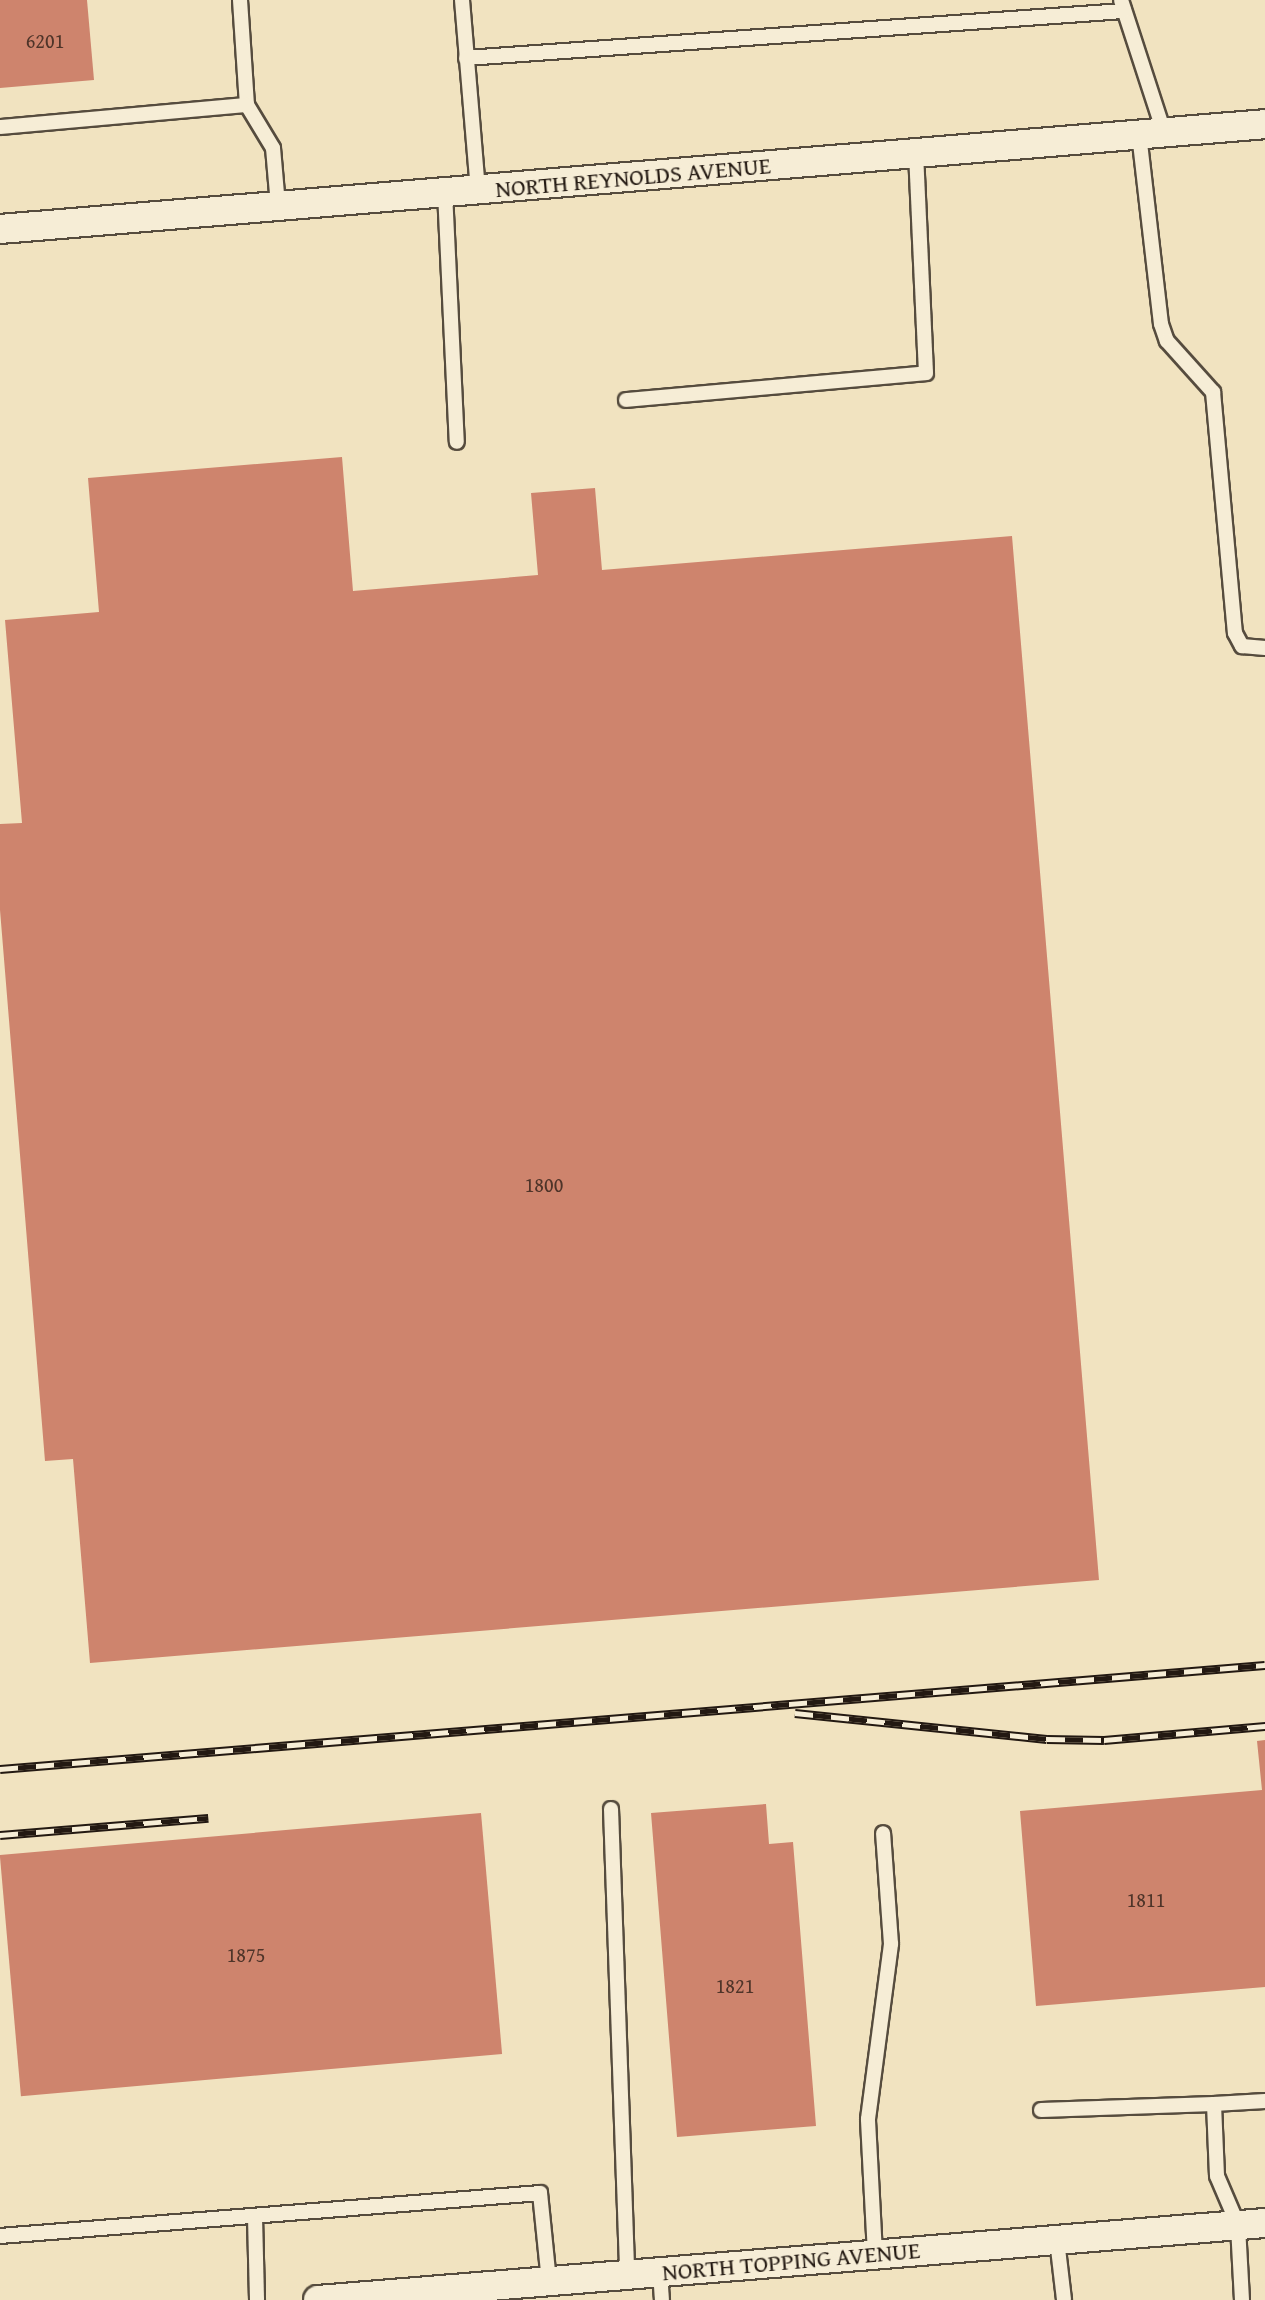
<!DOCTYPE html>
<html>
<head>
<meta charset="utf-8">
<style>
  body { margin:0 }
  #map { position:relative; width:1265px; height:2300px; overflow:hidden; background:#f1e3c0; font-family:"Gentium Book Plus",serif }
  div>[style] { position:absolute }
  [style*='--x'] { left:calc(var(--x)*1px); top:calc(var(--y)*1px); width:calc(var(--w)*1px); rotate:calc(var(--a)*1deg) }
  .building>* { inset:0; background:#ce846d; transform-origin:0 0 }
  .roads { filter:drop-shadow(2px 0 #564c3e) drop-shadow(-2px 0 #564c3e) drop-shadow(0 2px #564c3e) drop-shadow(0 -2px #564c3e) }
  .lane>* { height:14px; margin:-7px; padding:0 7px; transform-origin:7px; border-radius:7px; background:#f6edd6 }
  .street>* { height:28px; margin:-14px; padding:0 14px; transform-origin:14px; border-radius:14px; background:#f6edd6 }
  .rail>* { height:9px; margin-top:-4.5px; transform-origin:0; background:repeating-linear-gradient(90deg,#f6edd6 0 18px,#231912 0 36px); box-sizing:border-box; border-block:2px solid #231912 }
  span { translate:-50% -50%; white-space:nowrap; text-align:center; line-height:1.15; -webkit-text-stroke:6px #f6edd6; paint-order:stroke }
  .number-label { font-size:20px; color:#4e3429 }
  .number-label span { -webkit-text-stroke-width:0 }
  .street-label { font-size:24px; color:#231912 }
</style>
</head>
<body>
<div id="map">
  <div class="building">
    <div style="clip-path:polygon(0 0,87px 0,94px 80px,0 88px)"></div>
    <div style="clip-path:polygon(342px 457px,353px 591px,538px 575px,531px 493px,595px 488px,602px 570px,1012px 536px,1099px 1580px,90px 1663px,73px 1459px,45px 1461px,0 910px,0 824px,22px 823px,5px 620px,99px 612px,88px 478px)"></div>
    <div style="clip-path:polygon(1265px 1740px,1265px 1987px,1036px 2006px,1020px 1811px,1262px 1790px,1257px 1741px)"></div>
    <div style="clip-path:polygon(766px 1804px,769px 1844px,793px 1842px,816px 2126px,677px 2137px,651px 1813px)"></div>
    <div style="left:481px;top:1813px;width:242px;height:483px;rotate:85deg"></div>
  </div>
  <div class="roads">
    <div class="lane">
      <div style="--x:240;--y:0;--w:105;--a:86.2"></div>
      <div style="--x:247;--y:105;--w:50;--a:58.8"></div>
      <div style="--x:273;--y:148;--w:57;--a:85"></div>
      <div style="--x:462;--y:0;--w:190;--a:85.2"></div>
      <div style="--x:1121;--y:0;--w:139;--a:72"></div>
      <div style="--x:466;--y:58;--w:660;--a:-4.09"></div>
      <div style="--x:0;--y:127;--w:248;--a:-5.1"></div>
      <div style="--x:1139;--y:134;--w:191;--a:83.4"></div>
      <div style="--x:1161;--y:324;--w:18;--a:71"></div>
      <div style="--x:1167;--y:341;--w:69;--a:48"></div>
      <div style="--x:1213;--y:392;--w:242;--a:84.8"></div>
      <div style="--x:1235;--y:633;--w:15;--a:62"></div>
      <div style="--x:1242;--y:646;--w:23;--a:5"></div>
      <div style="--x:445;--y:192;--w:250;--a:87.3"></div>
      <div style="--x:626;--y:400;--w:301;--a:-5.1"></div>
      <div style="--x:926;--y:373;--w:220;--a:-92.6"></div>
      <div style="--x:611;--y:1809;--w:466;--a:88"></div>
      <div style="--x:1041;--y:2110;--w:173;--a:-2"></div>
      <div style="--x:255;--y:2217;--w:83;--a:88.6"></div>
      <div style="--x:0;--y:2236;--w:542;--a:-4.55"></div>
      <div style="--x:540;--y:2193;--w:88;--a:84.2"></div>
      <div style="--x:1057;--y:2240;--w:60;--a:83.3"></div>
      <div style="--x:875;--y:2254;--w:135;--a:-93"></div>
      <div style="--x:868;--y:2119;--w:177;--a:-82.5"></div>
      <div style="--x:891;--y:1944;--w:111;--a:-94.1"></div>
      <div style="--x:660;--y:2272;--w:28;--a:86"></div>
      <div style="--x:1242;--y:2300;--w:75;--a:-93.1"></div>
      <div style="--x:1238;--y:2225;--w:53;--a:-113.2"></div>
      <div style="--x:1217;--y:2176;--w:72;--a:-92.4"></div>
      <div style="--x:1214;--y:2104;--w:51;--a:-3.4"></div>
    </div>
    <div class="street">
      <div style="--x:0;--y:229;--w:1269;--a:-4.74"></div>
      <div style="--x:318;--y:2300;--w:950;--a:-4.65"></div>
    </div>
  </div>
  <div class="rail">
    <div style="--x:795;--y:1713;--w:253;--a:5.9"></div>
    <div style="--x:1047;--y:1739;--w:57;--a:1"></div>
    <div style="--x:1104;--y:1740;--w:162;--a:-5"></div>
    <div style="--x:0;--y:1769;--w:1269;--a:-4.7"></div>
    <div style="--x:0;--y:1835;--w:209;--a:-4.7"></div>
  </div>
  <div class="number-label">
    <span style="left:45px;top:40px">6201</span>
    <span style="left:544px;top:1184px">1800</span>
    <span style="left:1146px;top:1899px">1811</span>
    <span style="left:246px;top:1954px">1875</span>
    <span style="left:735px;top:1985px">1821</span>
  </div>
  <div class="street-label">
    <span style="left:633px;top:177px;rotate:-5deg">NORTH REYNOLDS AVENUE</span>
    <span style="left:791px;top:2261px;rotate:-5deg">NORTH TOPPING AVENUE</span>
  </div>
</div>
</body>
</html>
